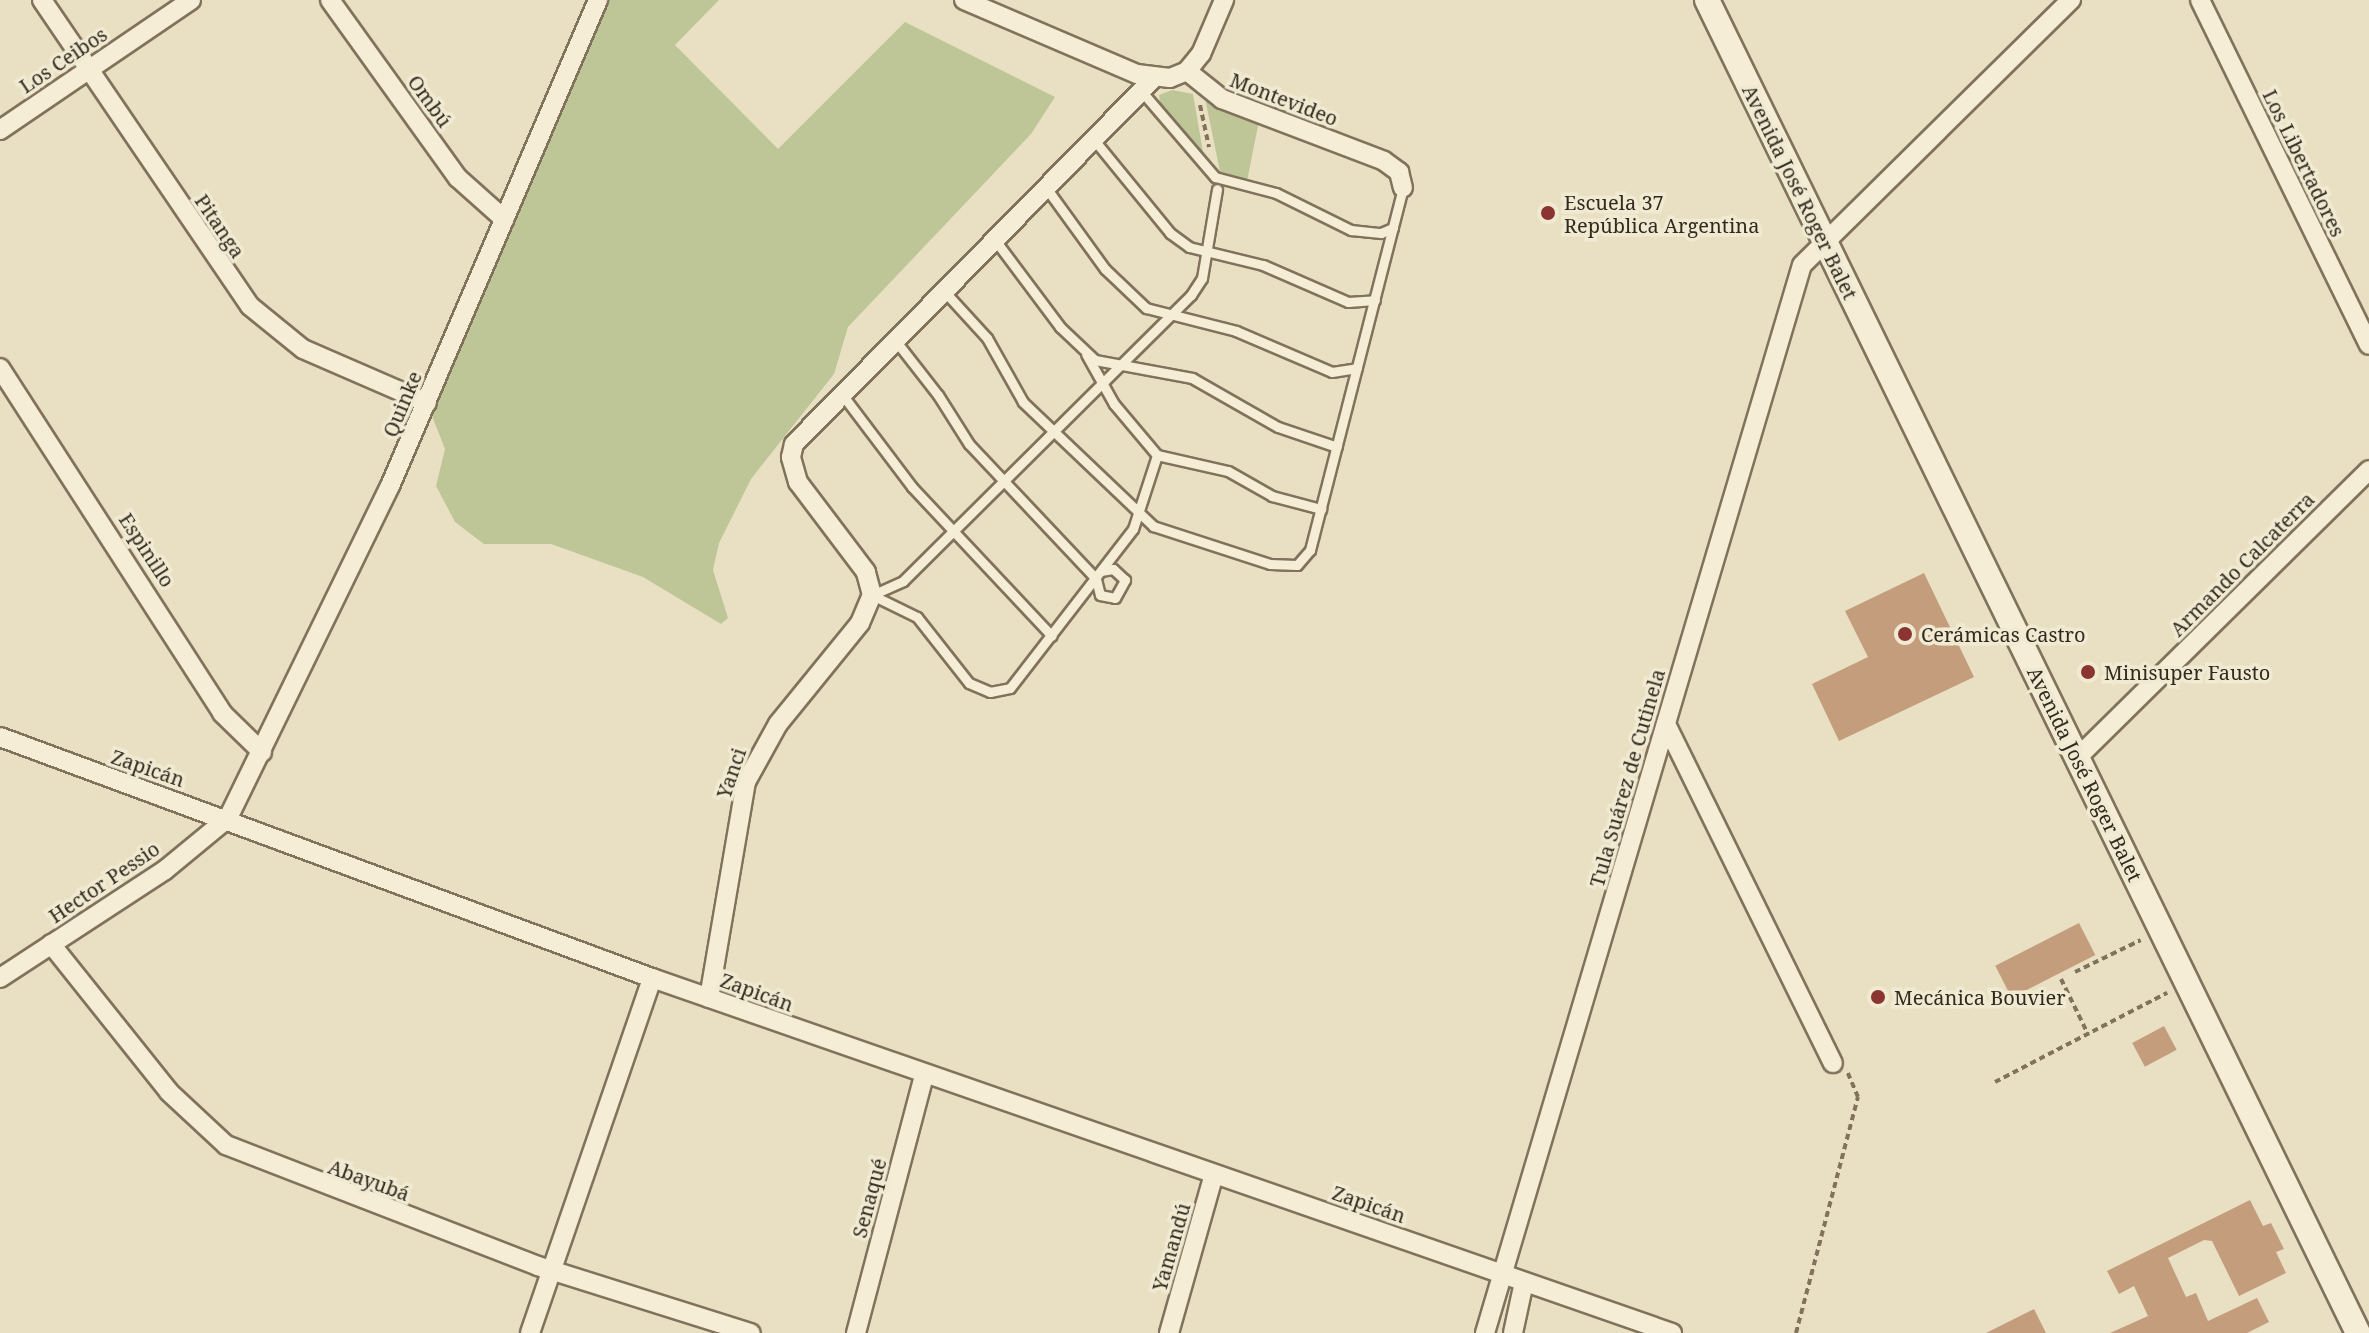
<!DOCTYPE html>
<html>
<head>
<meta charset="utf-8">
<style>
  body { margin:0 }
  #map { position:relative; width:2369px; height:1333px; overflow:hidden; background:#e9e0c3; font-family:"Noto Serif",serif }
  div>[style] { position:absolute }
  [style*='--x'] { left:calc(var(--x)*1px); top:calc(var(--y)*1px); width:calc(var(--w)*1px); rotate:calc(var(--a)*1deg) }
  .green>* { inset:0; background:#bec698 }
  .building>* { inset:0; background:#c49d7c; transform-origin:0 0 }
  .path>* { height:4px; margin-top:-2px; transform-origin:0; background:repeating-linear-gradient(90deg,#81725c 0 6px,transparent 0 10px) }
  .roads { filter:drop-shadow(2px 0 #81725c) drop-shadow(-2px 0 #81725c) drop-shadow(0 2px #81725c) drop-shadow(0 -2px #81725c) }
  .lane>* { height:9px; margin:-4.5px; padding:0 4.5px; transform-origin:4.5px; border-radius:4.5px; background:#f5edd5 }
  .street>* { height:18px; margin:-9px; padding:0 9px; transform-origin:9px; border-radius:9px; background:#f5edd5 }
  .secondary>* { height:24px; margin:-12px; padding:0 12px; transform-origin:12px; border-radius:12px; background:#f5edd5 }
  .dots>* { width:22px; height:22px; translate:-50% -50%; box-sizing:border-box; border:4px solid #f1ead2; border-radius:50% }
  span { translate:-50% -50%; white-space:nowrap; text-align:center; line-height:1.15; -webkit-text-stroke:7px #f1ead2; paint-order:stroke }
  .street-label { font-size:20px; color:#33291e }
  .poi-label { font-size:20px; color:#33291e }
  .left { translate:0 -50%; text-align:left }
</style>
</head>
<body>
<div id="map">
  <div class="green">
    <div style="clip-path:polygon(609px 0,719px 0,675px 45px,778px 149px,905px 22px,1055px 97px,1031px 134px,848px 327px,834px 374px,751px 479px,719px 543px,713px 570px,728px 618px,721px 624px,643px 577px,551px 544px,484px 544px,455px 522px,436px 486px,445px 449px,432px 416px)"></div>
    <div style="clip-path:polygon(1172px 90px,1193px 94px,1204px 158px,1160px 104px,1159px 95px)"></div>
    <div style="clip-path:polygon(1205px 98px,1259px 121px,1247px 181px,1220px 172px)"></div>
  </div>
  <div class="building">
    <div style="clip-path:polygon(1924px 573px,1974px 677px,1839px 741px,1812px 684px,1868px 657px,1845px 611px)"></div>
    <div style="left:2079px;top:923px;width:36px;height:94px;rotate:63deg"></div>
    <div style="left:2164px;top:1026px;width:27px;height:36px;rotate:62deg"></div>
    <div style="clip-path:polygon(2250px 1200px,2263px 1226px,2271px 1223px,2284px 1249px,2276px 1252px,2286px 1273px,2239px 1296px,2212px 1241px,2204px 1240px,2168px 1258px,2186px 1297px,2196px 1293px,2208px 1321px,2257px 1298px,2269px 1322px,2247px 1333px,2110px 1333px,2148px 1316px,2134px 1286px,2119px 1294px,2107px 1271px)"></div>
    <div style="clip-path:polygon(2034px 1309px,2046px 1333px,1986px 1333px)"></div>
  </div>
  <div class="path">
    <div style="--x:1200;--y:105;--w:43;--a:77.9"></div>
    <div style="--x:2075;--y:972;--w:73;--a:-25.9"></div>
    <div style="--x:2061;--y:979;--w:61;--a:63.9"></div>
    <div style="--x:1995;--y:1082;--w:194;--a:-27.4"></div>
    <div style="--x:1796;--y:1333;--w:244;--a:-75.3"></div>
    <div style="--x:1858;--y:1097;--w:28;--a:-113"></div>
  </div>
  <div class="roads">
    <div class="lane">
      <div style="--x:1143;--y:93;--w:111;--a:49.4"></div>
      <div style="--x:1215;--y:177;--w:63;--a:14.7"></div>
      <div style="--x:1276;--y:193;--w:84;--a:26.3"></div>
      <div style="--x:1351;--y:230;--w:30;--a:6"></div>
      <div style="--x:1381;--y:233;--w:13;--a:-23"></div>
      <div style="--x:1095;--y:141;--w:119;--a:50.8"></div>
      <div style="--x:1170;--y:233;--w:24;--a:36"></div>
      <div style="--x:1189;--y:247;--w:76;--a:13.7"></div>
      <div style="--x:1263;--y:265;--w:93;--a:23.5"></div>
      <div style="--x:1348;--y:302;--w:27;--a:-4"></div>
      <div style="--x:1047;--y:189;--w:99;--a:54.1"></div>
      <div style="--x:1105;--y:269;--w:57;--a:43.6"></div>
      <div style="--x:1146;--y:308;--w:93;--a:14.3"></div>
      <div style="--x:1236;--y:331;--w:104;--a:23.1"></div>
      <div style="--x:1332;--y:372;--w:25;--a:-9"></div>
      <div style="--x:995;--y:240;--w:109;--a:53.2"></div>
      <div style="--x:1060;--y:327;--w:48;--a:43.3"></div>
      <div style="--x:1095;--y:360;--w:99;--a:10.5"></div>
      <div style="--x:1192;--y:378;--w:99;--a:29.7"></div>
      <div style="--x:1278;--y:427;--w:62;--a:18.7"></div>
      <div style="--x:944;--y:291;--w:64;--a:47.5"></div>
      <div style="--x:987;--y:338;--w:73;--a:60.6"></div>
      <div style="--x:1023;--y:402;--w:180;--a:43.6"></div>
      <div style="--x:1153;--y:526;--w:123;--a:18"></div>
      <div style="--x:1270;--y:564;--w:27;--a:2"></div>
      <div style="--x:1297;--y:565;--w:20;--a:-49"></div>
      <div style="--x:1310;--y:550;--w:374;--a:-75.6"></div>
      <div style="--x:895;--y:340;--w:70;--a:52"></div>
      <div style="--x:938;--y:395;--w:58;--a:57.7"></div>
      <div style="--x:969;--y:444;--w:185;--a:46.7"></div>
      <div style="--x:1096;--y:579;--w:16;--a:76"></div>
      <div style="--x:1100;--y:595;--w:15;--a:11"></div>
      <div style="--x:1115;--y:598;--w:21;--a:-61"></div>
      <div style="--x:1125;--y:580;--w:16;--a:-137"></div>
      <div style="--x:1113;--y:569;--w:11;--a:170"></div>
      <div style="--x:841;--y:393;--w:118;--a:52.9"></div>
      <div style="--x:912;--y:487;--w:204;--a:46.8"></div>
      <div style="--x:1157;--y:455;--w:73;--a:12.7"></div>
      <div style="--x:1228;--y:471;--w:51;--a:29.6"></div>
      <div style="--x:1272;--y:496;--w:51;--a:14.9"></div>
      <div style="--x:872;--y:595;--w:50;--a:26.1"></div>
      <div style="--x:917;--y:617;--w:84;--a:51.8"></div>
      <div style="--x:969;--y:683;--w:23;--a:23"></div>
      <div style="--x:990;--y:692;--w:20;--a:-11"></div>
      <div style="--x:1010;--y:688;--w:201;--a:-52.3"></div>
      <div style="--x:1133;--y:529;--w:78;--a:-72"></div>
      <div style="--x:1157;--y:455;--w:67;--a:-130.1"></div>
      <div style="--x:1114;--y:404;--w:57;--a:-119.2"></div>
      <div style="--x:872;--y:595;--w:34;--a:-24"></div>
      <div style="--x:903;--y:581;--w:406;--a:-44.8"></div>
      <div style="--x:1191;--y:295;--w:20;--a:-57"></div>
      <div style="--x:1202;--y:278;--w:90;--a:-80.4"></div>
    </div>
    <div class="street">
      <div style="--x:42;--y:0;--w:370;--a:55.8"></div>
      <div style="--x:250;--y:306;--w:68;--a:39.1"></div>
      <div style="--x:303;--y:349;--w:135;--a:23.5"></div>
      <div style="--x:330;--y:0;--w:219;--a:54.3"></div>
      <div style="--x:458;--y:178;--w:62;--a:41.7"></div>
      <div style="--x:964;--y:0;--w:188;--a:23.2"></div>
      <div style="--x:1137;--y:74;--w:33;--a:7"></div>
      <div style="--x:1170;--y:78;--w:18;--a:-22"></div>
      <div style="--x:1187;--y:71;--w:45;--a:38.7"></div>
      <div style="--x:1222;--y:99;--w:173;--a:20.9"></div>
      <div style="--x:1384;--y:161;--w:19;--a:36"></div>
      <div style="--x:1399;--y:172;--w:16;--a:76"></div>
      <div style="--x:2200;--y:0;--w:384;--a:63.9"></div>
      <div style="--x:1187;--y:71;--w:22;--a:-51"></div>
      <div style="--x:1201;--y:54;--w:59;--a:-66.9"></div>
      <div style="--x:0;--y:130;--w:231;--a:-34.2"></div>
      <div style="--x:0;--y:368;--w:410;--a:57.2"></div>
      <div style="--x:222;--y:713;--w:56;--a:44.3"></div>
      <div style="--x:1666;--y:724;--w:378;--a:63.8"></div>
      <div style="--x:0;--y:737;--w:695;--a:20.29"></div>
      <div style="--x:652;--y:978;--w:1080;--a:19.19"></div>
      <div style="--x:2077;--y:758;--w:410;--a:-44.6"></div>
      <div style="--x:51;--y:944;--w:189;--a:51.4"></div>
      <div style="--x:169;--y:1092;--w:78;--a:42.9"></div>
      <div style="--x:226;--y:1145;--w:335;--a:21.2"></div>
      <div style="--x:538;--y:1266;--w:223;--a:17.5"></div>
      <div style="--x:0;--y:978;--w:197;--a:-33.2"></div>
      <div style="--x:165;--y:870;--w:82;--a:-39.5"></div>
      <div style="--x:228;--y:818;--w:369;--a:-64"></div>
      <div style="--x:390;--y:486;--w:529;--a:-66.83"></div>
      <div style="--x:709;--y:998;--w:219;--a:-80.3"></div>
      <div style="--x:746;--y:782;--w:66;--a:-61.1"></div>
      <div style="--x:778;--y:724;--w:130;--a:-50.9"></div>
      <div style="--x:860;--y:623;--w:30;--a:-67"></div>
      <div style="--x:872;--y:595;--w:24;--a:-105"></div>
      <div style="--x:866;--y:572;--w:113;--a:-127.1"></div>
      <div style="--x:798;--y:482;--w:26;--a:-106"></div>
      <div style="--x:791;--y:457;--w:13;--a:-77"></div>
      <div style="--x:794;--y:444;--w:513;--a:-45.47"></div>
      <div style="--x:530;--y:1333;--w:375;--a:-71"></div>
      <div style="--x:856;--y:1333;--w:267;--a:-75.2"></div>
      <div style="--x:1169;--y:1333;--w:165;--a:-74.2"></div>
      <div style="--x:1485;--y:1333;--w:1114;--a:-73.47"></div>
      <div style="--x:1802;--y:265;--w:378;--a:-44.6"></div>
      <div style="--x:1513;--y:1333;--w:52;--a:-77.8"></div>
    </div>
    <div class="secondary">
      <div style="--x:1707;--y:0;--w:1483;--a:63.97"></div>
    </div>
  </div>
  <div class="dots">
    <div style="left:1548px;top:213px;background:#8a3532"></div>
    <div style="left:1905px;top:634px;background:#8a3532"></div>
    <div style="left:2088px;top:672px;background:#8a3532"></div>
    <div style="left:1878px;top:997px;background:#8a3532"></div>
  </div>
  <div class="street-label">
    <span style="left:63px;top:60px;rotate:-34deg">Los Ceibos</span>
    <span style="left:1284px;top:99px;rotate:21deg">Montevideo</span>
    <span style="left:430px;top:101px;rotate:54deg">Ombú</span>
    <span style="left:2304px;top:163px;rotate:64deg">Los Libertadores</span>
    <span style="left:1800px;top:192px;rotate:64deg">Avenida José Roger Balet</span>
    <span style="left:220px;top:226px;rotate:56deg">Pitanga</span>
    <span style="left:402px;top:404px;rotate:-67deg">Quinke</span>
    <span style="left:147px;top:550px;rotate:57deg">Espinillo</span>
    <span style="left:2242px;top:564px;rotate:-45deg">Armando Calcaterra</span>
    <span style="left:148px;top:768px;rotate:19deg">Zapicán</span>
    <span style="left:731px;top:773px;rotate:-71deg">Yanci</span>
    <span style="left:2085px;top:774px;rotate:64deg">Avenida José Roger Balet</span>
    <span style="left:1627px;top:778px;rotate:-74deg">Tula Suárez de Cutinela</span>
    <span style="left:104px;top:882px;rotate:-34deg">Hector Pessio</span>
    <span style="left:757px;top:992px;rotate:20deg">Zapicán</span>
    <span style="left:369px;top:1180px;rotate:20deg">Abayubá</span>
    <span style="left:869px;top:1198px;rotate:-75deg">Senaqué</span>
    <span style="left:1369px;top:1204px;rotate:19deg">Zapicán</span>
    <span style="left:1171px;top:1247px;rotate:-74deg">Yamandú</span>
  </div>
  <div class="poi-label">
    <span class="left" style="left:1564px;top:214px">Escuela 37<br>República Argentina</span>
    <span class="left" style="left:1921px;top:634px">Cerámicas Castro</span>
    <span class="left" style="left:2104px;top:672px">Minisuper Fausto</span>
    <span class="left" style="left:1894px;top:997px">Mecánica Bouvier</span>
  </div>
</div>
</body>
</html>
